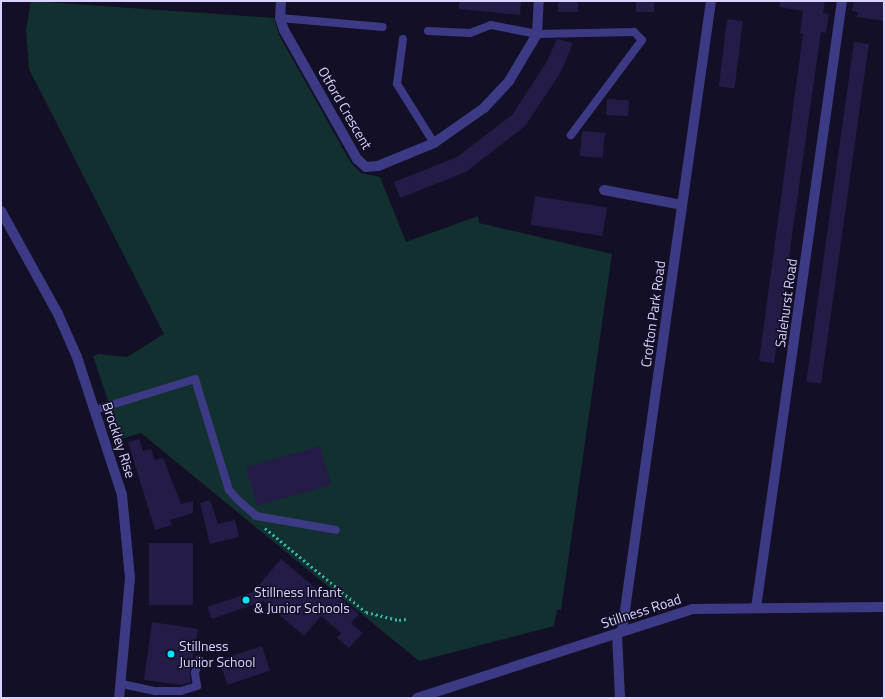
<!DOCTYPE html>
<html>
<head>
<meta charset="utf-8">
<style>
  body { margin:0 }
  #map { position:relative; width:885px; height:699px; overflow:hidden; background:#130f26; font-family:"Titillium Web",sans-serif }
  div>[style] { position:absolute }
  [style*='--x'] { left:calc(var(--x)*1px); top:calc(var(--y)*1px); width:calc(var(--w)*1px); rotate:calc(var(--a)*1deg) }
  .green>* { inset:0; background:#12302f }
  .building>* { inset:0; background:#241b47; transform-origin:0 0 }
  .path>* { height:2.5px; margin-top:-1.25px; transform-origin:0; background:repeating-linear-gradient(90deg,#2fb8b0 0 2px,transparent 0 5px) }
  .service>* { height:8px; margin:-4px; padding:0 4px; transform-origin:4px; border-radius:4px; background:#3d3a85 }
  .minor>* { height:10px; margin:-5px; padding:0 5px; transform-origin:5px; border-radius:5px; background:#3d3a85 }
  .dots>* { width:11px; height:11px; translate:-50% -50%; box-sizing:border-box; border:2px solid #130f26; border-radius:50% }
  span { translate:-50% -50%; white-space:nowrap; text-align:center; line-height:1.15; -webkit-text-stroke:3px #130f26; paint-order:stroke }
  .street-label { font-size:14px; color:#d9d4ff }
  .poi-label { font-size:14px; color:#d9d4ff }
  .left { translate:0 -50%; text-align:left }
  .frame { position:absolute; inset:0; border:2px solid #d9d4ff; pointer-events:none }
</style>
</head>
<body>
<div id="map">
  <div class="green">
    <div style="clip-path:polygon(31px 1px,274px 18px,279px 35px,351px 163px,361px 173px,380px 177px,406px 242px,478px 216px,479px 223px,612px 254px,561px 610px,557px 610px,554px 626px,419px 661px,141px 433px,121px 439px,93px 356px,99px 354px,127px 357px,164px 334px,29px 69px,26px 29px)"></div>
  </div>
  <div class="building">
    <div style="clip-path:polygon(459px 1px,521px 1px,520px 15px,459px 9px)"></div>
    <div style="left:558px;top:1px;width:20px;height:11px"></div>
    <div style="left:636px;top:1px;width:18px;height:11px"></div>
    <div style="clip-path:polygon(780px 1px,825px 1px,823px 13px,829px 14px,826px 33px,821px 32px,774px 363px,759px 361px,803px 34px,800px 33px,803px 11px,780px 7px)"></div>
    <div style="clip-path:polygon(854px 1px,884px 1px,884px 21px,857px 17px,858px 12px,852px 11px)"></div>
    <div style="left:727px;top:19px;width:16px;height:68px;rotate:7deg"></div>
    <div style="clip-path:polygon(557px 39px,573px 43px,561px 72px,525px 126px,466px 172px,400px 198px,394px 182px,457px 157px,512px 115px,546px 63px)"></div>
    <div style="left:854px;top:42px;width:15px;height:343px;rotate:8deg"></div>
    <div style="left:607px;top:99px;width:22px;height:16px;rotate:3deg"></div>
    <div style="left:582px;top:131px;width:23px;height:25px;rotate:5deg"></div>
    <div style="left:535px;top:196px;width:73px;height:29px;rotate:9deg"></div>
    <div style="clip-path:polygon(139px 439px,143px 451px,151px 449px,155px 460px,163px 458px,181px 504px,193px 501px,193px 513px,170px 520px,172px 525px,155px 530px,128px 442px)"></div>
    <div style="left:320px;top:446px;width:40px;height:77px;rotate:74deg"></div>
    <div style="clip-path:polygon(210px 500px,218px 524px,235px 520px,239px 537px,210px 544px,200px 503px)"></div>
    <div style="left:149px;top:543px;width:44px;height:62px"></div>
    <div style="clip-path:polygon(281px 559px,325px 596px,330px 589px,359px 614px,351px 623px,363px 633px,349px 648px,337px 638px,341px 633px,321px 616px,304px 636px,263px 601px,212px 619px,207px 607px,253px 592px)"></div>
    <div style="clip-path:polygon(152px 622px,198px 629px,190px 672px,191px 682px,181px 685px,144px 680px)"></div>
    <div style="left:262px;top:646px;width:26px;height:45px;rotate:72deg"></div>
  </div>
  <div class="path">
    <div style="--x:265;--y:528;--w:131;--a:39.7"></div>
    <div style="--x:366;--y:612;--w:34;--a:14"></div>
    <div style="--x:399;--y:620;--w:7;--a:-8"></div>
  </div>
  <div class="service">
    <div style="--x:280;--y:18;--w:103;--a:5"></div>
    <div style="--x:428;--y:31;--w:42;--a:2.7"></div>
    <div style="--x:470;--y:33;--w:22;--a:-21"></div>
    <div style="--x:491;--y:25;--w:47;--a:11.1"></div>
    <div style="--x:537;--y:34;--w:97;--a:-1.2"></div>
    <div style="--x:634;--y:32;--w:11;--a:45"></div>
    <div style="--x:642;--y:40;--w:119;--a:126.8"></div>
    <div style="--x:403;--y:39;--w:45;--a:97.6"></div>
    <div style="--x:397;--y:84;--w:70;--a:57.9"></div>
    <div style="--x:95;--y:410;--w:105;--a:-17.2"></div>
    <div style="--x:195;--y:379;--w:116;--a:73"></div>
    <div style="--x:229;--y:490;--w:15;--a:48"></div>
    <div style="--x:239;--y:501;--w:23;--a:41"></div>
    <div style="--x:256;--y:516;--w:81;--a:9.9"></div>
    <div style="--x:122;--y:684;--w:34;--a:12"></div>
    <div style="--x:155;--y:691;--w:26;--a:0"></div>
    <div style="--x:181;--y:691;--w:17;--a:-17"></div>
    <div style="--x:197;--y:686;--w:13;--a:-99"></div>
    <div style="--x:195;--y:673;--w:14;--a:-73"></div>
  </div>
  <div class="minor">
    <div style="--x:281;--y:1;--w:17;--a:93"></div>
    <div style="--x:280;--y:18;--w:13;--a:72"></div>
    <div style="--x:284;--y:30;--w:148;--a:60.5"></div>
    <div style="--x:357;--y:159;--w:12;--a:42"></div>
    <div style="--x:366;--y:167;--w:12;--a:-5"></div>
    <div style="--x:378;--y:166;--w:61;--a:-22.3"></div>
    <div style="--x:434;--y:143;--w:61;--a:-35"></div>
    <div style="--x:484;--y:108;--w:37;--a:-47"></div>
    <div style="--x:509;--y:81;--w:55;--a:-59.2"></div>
    <div style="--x:537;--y:34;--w:33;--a:-87"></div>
    <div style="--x:604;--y:190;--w:79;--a:10.9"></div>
    <div style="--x:1;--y:211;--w:118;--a:61"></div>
    <div style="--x:58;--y:314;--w:47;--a:66.2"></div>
    <div style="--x:77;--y:357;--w:145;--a:71.9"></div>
    <div style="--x:122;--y:495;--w:83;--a:84.5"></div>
    <div style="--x:130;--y:578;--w:121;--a:95.2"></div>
    <div style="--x:756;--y:608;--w:613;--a:-81.94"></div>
    <div style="--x:622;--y:631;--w:636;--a:-81.96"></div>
    <div style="--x:617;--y:634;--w:64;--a:87.3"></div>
    <div style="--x:417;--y:698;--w:289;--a:-17.9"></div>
    <div style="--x:692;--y:609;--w:192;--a:-0.6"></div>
  </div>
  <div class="dots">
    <div style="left:246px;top:600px;background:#00e5ff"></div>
    <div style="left:171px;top:654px;background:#00e5ff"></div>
  </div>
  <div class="street-label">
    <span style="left:345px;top:108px;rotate:60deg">Otford Crescent</span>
    <span style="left:786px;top:303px;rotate:-82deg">Salehurst Road</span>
    <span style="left:653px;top:314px;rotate:-82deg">Crofton Park Road</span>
    <span style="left:119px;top:440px;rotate:72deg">Brockley Rise</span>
    <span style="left:641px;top:611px;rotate:-18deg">Stillness Road</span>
  </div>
  <div class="poi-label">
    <span class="left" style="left:254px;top:600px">Stillness Infant<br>&amp; Junior Schools</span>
    <span class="left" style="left:179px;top:654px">Stillness<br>Junior School</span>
  </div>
  <div class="frame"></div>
</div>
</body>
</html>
